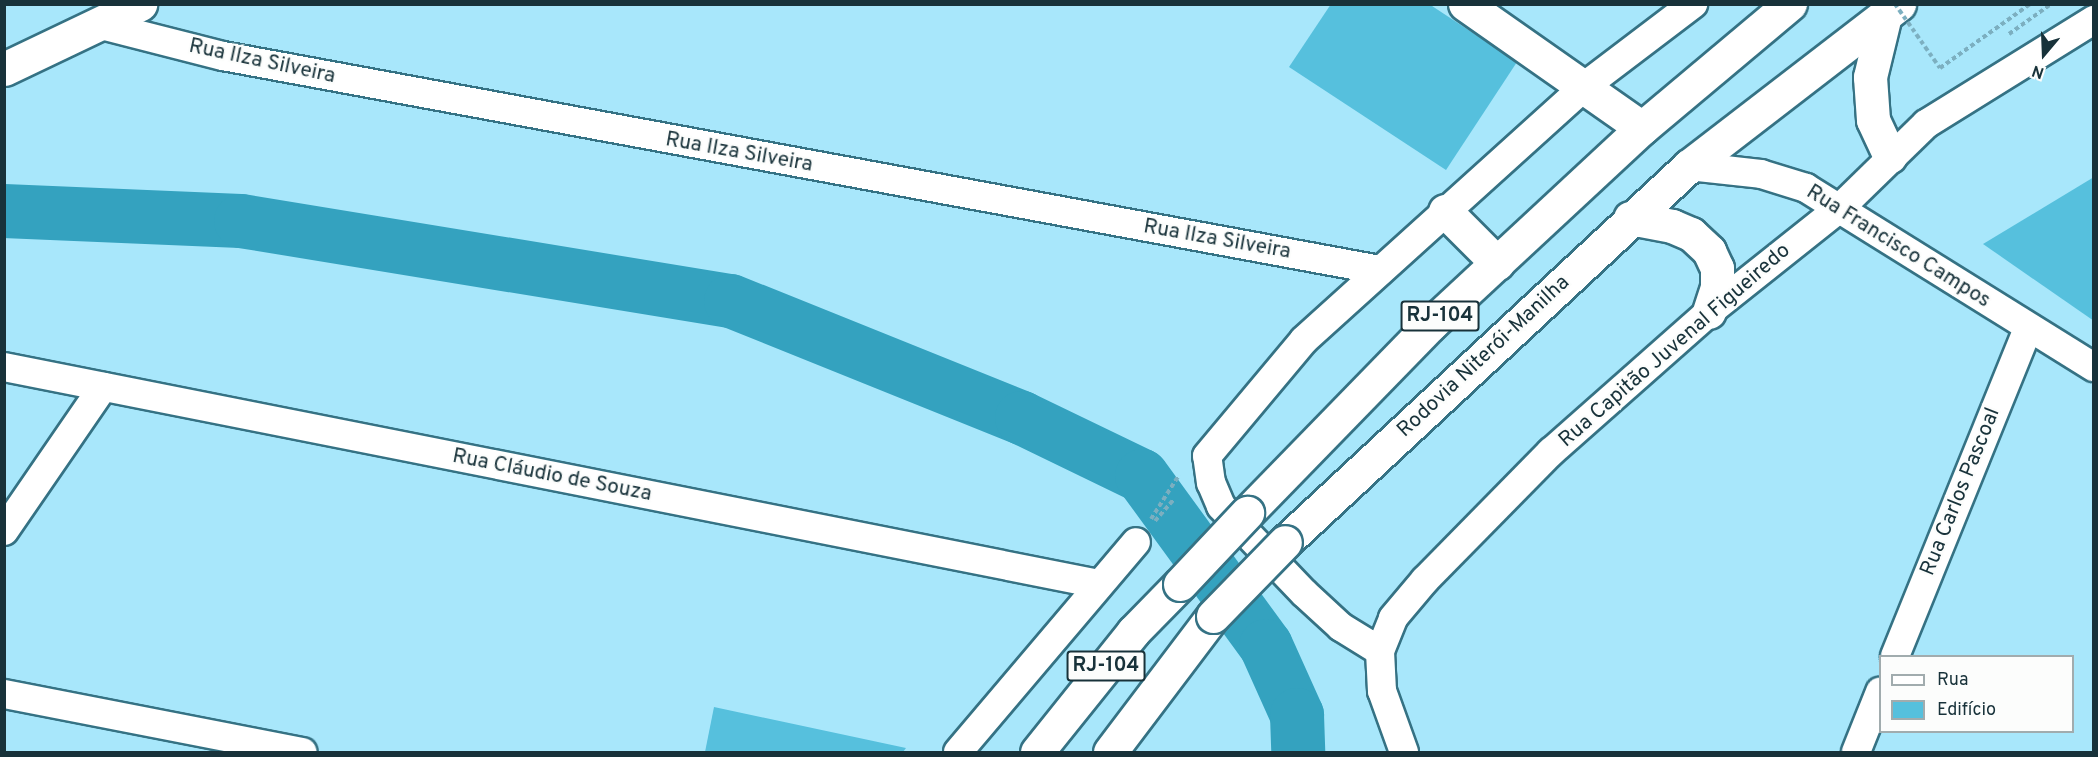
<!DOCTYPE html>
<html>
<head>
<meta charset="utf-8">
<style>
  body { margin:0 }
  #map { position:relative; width:2098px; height:757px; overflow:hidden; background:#a8e7fb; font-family:Overpass,sans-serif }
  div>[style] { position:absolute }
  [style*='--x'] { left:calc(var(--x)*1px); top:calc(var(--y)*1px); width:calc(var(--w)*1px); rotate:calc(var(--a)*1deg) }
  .river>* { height:54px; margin:-27px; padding:0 27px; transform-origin:27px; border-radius:27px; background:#34a2bf }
  .building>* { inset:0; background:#56c0dd }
  .path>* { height:4px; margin-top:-2px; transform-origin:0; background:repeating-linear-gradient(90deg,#7cafc0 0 4.5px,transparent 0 7.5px) }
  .roads { filter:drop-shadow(2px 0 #357284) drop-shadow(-2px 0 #357284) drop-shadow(0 2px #357284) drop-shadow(0 -2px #357284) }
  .street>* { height:28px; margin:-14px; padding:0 14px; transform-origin:14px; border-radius:14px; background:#fff }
  .secondary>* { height:33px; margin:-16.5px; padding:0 16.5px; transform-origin:16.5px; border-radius:16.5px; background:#fff }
  .highway>* { height:33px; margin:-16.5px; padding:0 16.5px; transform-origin:16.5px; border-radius:16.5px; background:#fff }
  .path-bridge>* { height:4px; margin-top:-2px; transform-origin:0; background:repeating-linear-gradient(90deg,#7cafc0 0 4.5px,transparent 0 7.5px) }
  .bridges { filter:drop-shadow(2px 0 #357284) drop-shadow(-2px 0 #357284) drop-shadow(0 2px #357284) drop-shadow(0 -2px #357284) }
  .highway-bridge>* { height:33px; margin:-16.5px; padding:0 16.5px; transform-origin:16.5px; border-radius:16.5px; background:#fff }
  span { translate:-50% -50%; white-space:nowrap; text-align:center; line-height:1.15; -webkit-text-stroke:4.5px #fcfdfc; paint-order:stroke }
  .shield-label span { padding:2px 4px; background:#fcfdfc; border:2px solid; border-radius:4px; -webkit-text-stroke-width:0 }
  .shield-label { font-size:20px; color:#18323a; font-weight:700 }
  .street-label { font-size:21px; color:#18323a }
  .frame { position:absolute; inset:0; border:6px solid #18323a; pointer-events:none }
  .legend { position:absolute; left:1879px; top:655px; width:195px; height:78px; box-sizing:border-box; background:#fcfdfc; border:2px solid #a1acae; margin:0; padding:8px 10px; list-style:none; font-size:18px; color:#18323a }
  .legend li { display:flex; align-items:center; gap:12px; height:30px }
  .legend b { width:30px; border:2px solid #a1acae }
  .north { position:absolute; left:2014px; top:24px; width:60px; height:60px; -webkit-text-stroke:4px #fcfdfc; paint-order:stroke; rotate:199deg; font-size:16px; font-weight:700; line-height:24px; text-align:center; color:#18323a }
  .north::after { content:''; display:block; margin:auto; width:21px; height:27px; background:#18323a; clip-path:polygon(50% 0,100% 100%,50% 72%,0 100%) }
</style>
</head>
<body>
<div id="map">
  <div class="river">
    <div style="--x:4;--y:211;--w:237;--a:2.4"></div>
    <div style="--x:241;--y:221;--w:496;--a:9.3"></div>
    <div style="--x:731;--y:301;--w:314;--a:21.9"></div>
    <div style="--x:1022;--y:418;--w:133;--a:25.8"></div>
    <div style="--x:1142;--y:476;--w:210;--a:53.9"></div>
    <div style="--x:1266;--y:646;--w:76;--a:65.8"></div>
    <div style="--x:1297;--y:715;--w:37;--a:88"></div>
  </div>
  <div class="building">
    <div style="clip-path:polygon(1331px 4px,1429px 4px,1517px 62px,1446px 170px,1289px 67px)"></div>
    <div style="clip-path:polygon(2094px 177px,2094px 321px,1983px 244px)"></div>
    <div style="clip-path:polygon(714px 707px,906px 748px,903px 752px,705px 752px)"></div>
  </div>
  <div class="path">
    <div style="--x:2009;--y:34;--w:52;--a:-35.5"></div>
    <div style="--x:1940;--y:68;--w:110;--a:-35.4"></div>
    <div style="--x:1151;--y:519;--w:52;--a:-57.5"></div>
    <div style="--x:1155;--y:521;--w:29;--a:-49"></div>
  </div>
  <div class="roads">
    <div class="street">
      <div style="--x:101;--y:25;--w:126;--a:14.3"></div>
      <div style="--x:223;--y:56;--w:1177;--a:10.48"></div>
      <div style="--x:1689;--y:166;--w:72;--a:6.3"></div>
      <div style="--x:1761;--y:174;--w:47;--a:17.3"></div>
      <div style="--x:1806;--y:188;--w:339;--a:31.9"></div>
      <div style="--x:4;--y:367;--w:1116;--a:11.21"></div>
      <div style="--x:4;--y:531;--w:175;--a:-55.5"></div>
      <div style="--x:1380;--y:651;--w:46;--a:-148.4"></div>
      <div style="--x:1341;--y:627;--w:50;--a:-137.4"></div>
      <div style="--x:1304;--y:593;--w:120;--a:-133.7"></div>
      <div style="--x:1221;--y:506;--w:25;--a:-113"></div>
      <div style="--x:1211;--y:483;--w:27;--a:-98"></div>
      <div style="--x:1207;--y:456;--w:151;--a:-50.1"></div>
      <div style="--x:1304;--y:340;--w:379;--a:-42.1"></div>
      <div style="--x:1585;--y:86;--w:136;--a:-37.2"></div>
      <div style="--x:1895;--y:656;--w:354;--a:-67.9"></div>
      <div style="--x:4;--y:694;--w:304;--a:11"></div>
      <div style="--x:958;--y:752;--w:275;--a:-49.7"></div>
      <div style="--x:1404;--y:752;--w:65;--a:-109.8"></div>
      <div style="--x:1382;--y:691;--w:40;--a:-92.9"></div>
      <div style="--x:1380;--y:651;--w:35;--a:-68"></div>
      <div style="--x:1393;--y:618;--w:50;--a:-49.9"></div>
      <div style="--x:1425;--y:580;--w:180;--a:-45.5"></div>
      <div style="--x:1551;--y:452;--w:211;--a:-41.5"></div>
      <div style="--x:1709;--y:312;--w:169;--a:-38.5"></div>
      <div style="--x:1841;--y:207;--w:119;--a:-44.3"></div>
      <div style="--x:1926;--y:124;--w:198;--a:-31.8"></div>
      <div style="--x:1856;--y:752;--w:65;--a:-68.2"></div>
    </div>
    <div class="secondary">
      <div style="--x:1465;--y:4;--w:216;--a:35"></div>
      <div style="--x:4;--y:69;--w:151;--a:-25.5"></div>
    </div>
    <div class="highway">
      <div style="--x:1885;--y:15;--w:64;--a:103.6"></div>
      <div style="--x:1870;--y:77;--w:43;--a:86"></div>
      <div style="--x:1873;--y:120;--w:40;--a:65"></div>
      <div style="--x:1445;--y:211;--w:74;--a:45"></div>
      <div style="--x:1630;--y:218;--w:43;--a:10.8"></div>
      <div style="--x:1672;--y:226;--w:21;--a:23"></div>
      <div style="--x:1691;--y:234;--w:25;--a:43"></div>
      <div style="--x:1709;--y:251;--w:19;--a:65"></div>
      <div style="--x:1717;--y:268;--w:19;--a:90"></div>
      <div style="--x:1717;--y:287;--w:26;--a:108"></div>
      <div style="--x:1247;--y:513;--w:264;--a:-45.8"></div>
      <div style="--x:1431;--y:324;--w:288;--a:-42.9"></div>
      <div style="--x:1642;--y:128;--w:193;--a:-40"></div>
      <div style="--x:1285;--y:542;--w:552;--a:-42.94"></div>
      <div style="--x:1689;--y:166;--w:265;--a:-37.6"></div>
      <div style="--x:1037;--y:752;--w:154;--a:-51.3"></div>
      <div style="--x:1133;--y:632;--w:67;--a:-45.6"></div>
      <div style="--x:1110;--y:752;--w:171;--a:-52.9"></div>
    </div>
  </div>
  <div class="path-bridge">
    <div style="--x:1895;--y:4;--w:78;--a:54.9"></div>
  </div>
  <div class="bridges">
    <div class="highway-bridge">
      <div style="--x:1180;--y:584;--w:98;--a:-46.7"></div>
      <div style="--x:1213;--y:616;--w:103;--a:-45.8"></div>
    </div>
  </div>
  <div class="shield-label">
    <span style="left:1440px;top:316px">RJ-104</span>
    <span style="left:1106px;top:666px">RJ-104</span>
  </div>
  <div class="street-label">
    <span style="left:262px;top:62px;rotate:12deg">Rua Ilza Silveira</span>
    <span style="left:739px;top:153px;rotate:10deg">Rua Ilza Silveira</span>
    <span style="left:1217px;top:240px;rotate:10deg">Rua Ilza Silveira</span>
    <span style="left:1898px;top:247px;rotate:32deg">Rua Francisco Campos</span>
    <span style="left:1675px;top:346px;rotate:-41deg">Rua Capitão Juvenal Figueiredo</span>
    <span style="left:1484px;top:357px;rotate:-43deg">Rodovia Niterói-Manilha</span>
    <span style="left:552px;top:476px;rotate:11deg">Rua Cláudio de Souza</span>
    <span style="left:1961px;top:492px;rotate:-68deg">Rua Carlos Pascoal</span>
  </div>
  <div class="frame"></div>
  <ul class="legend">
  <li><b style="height:8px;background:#fff"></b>Rua</li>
  <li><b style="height:16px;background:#56c0dd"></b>Edifício</li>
  </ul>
  <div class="north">N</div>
</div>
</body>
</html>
